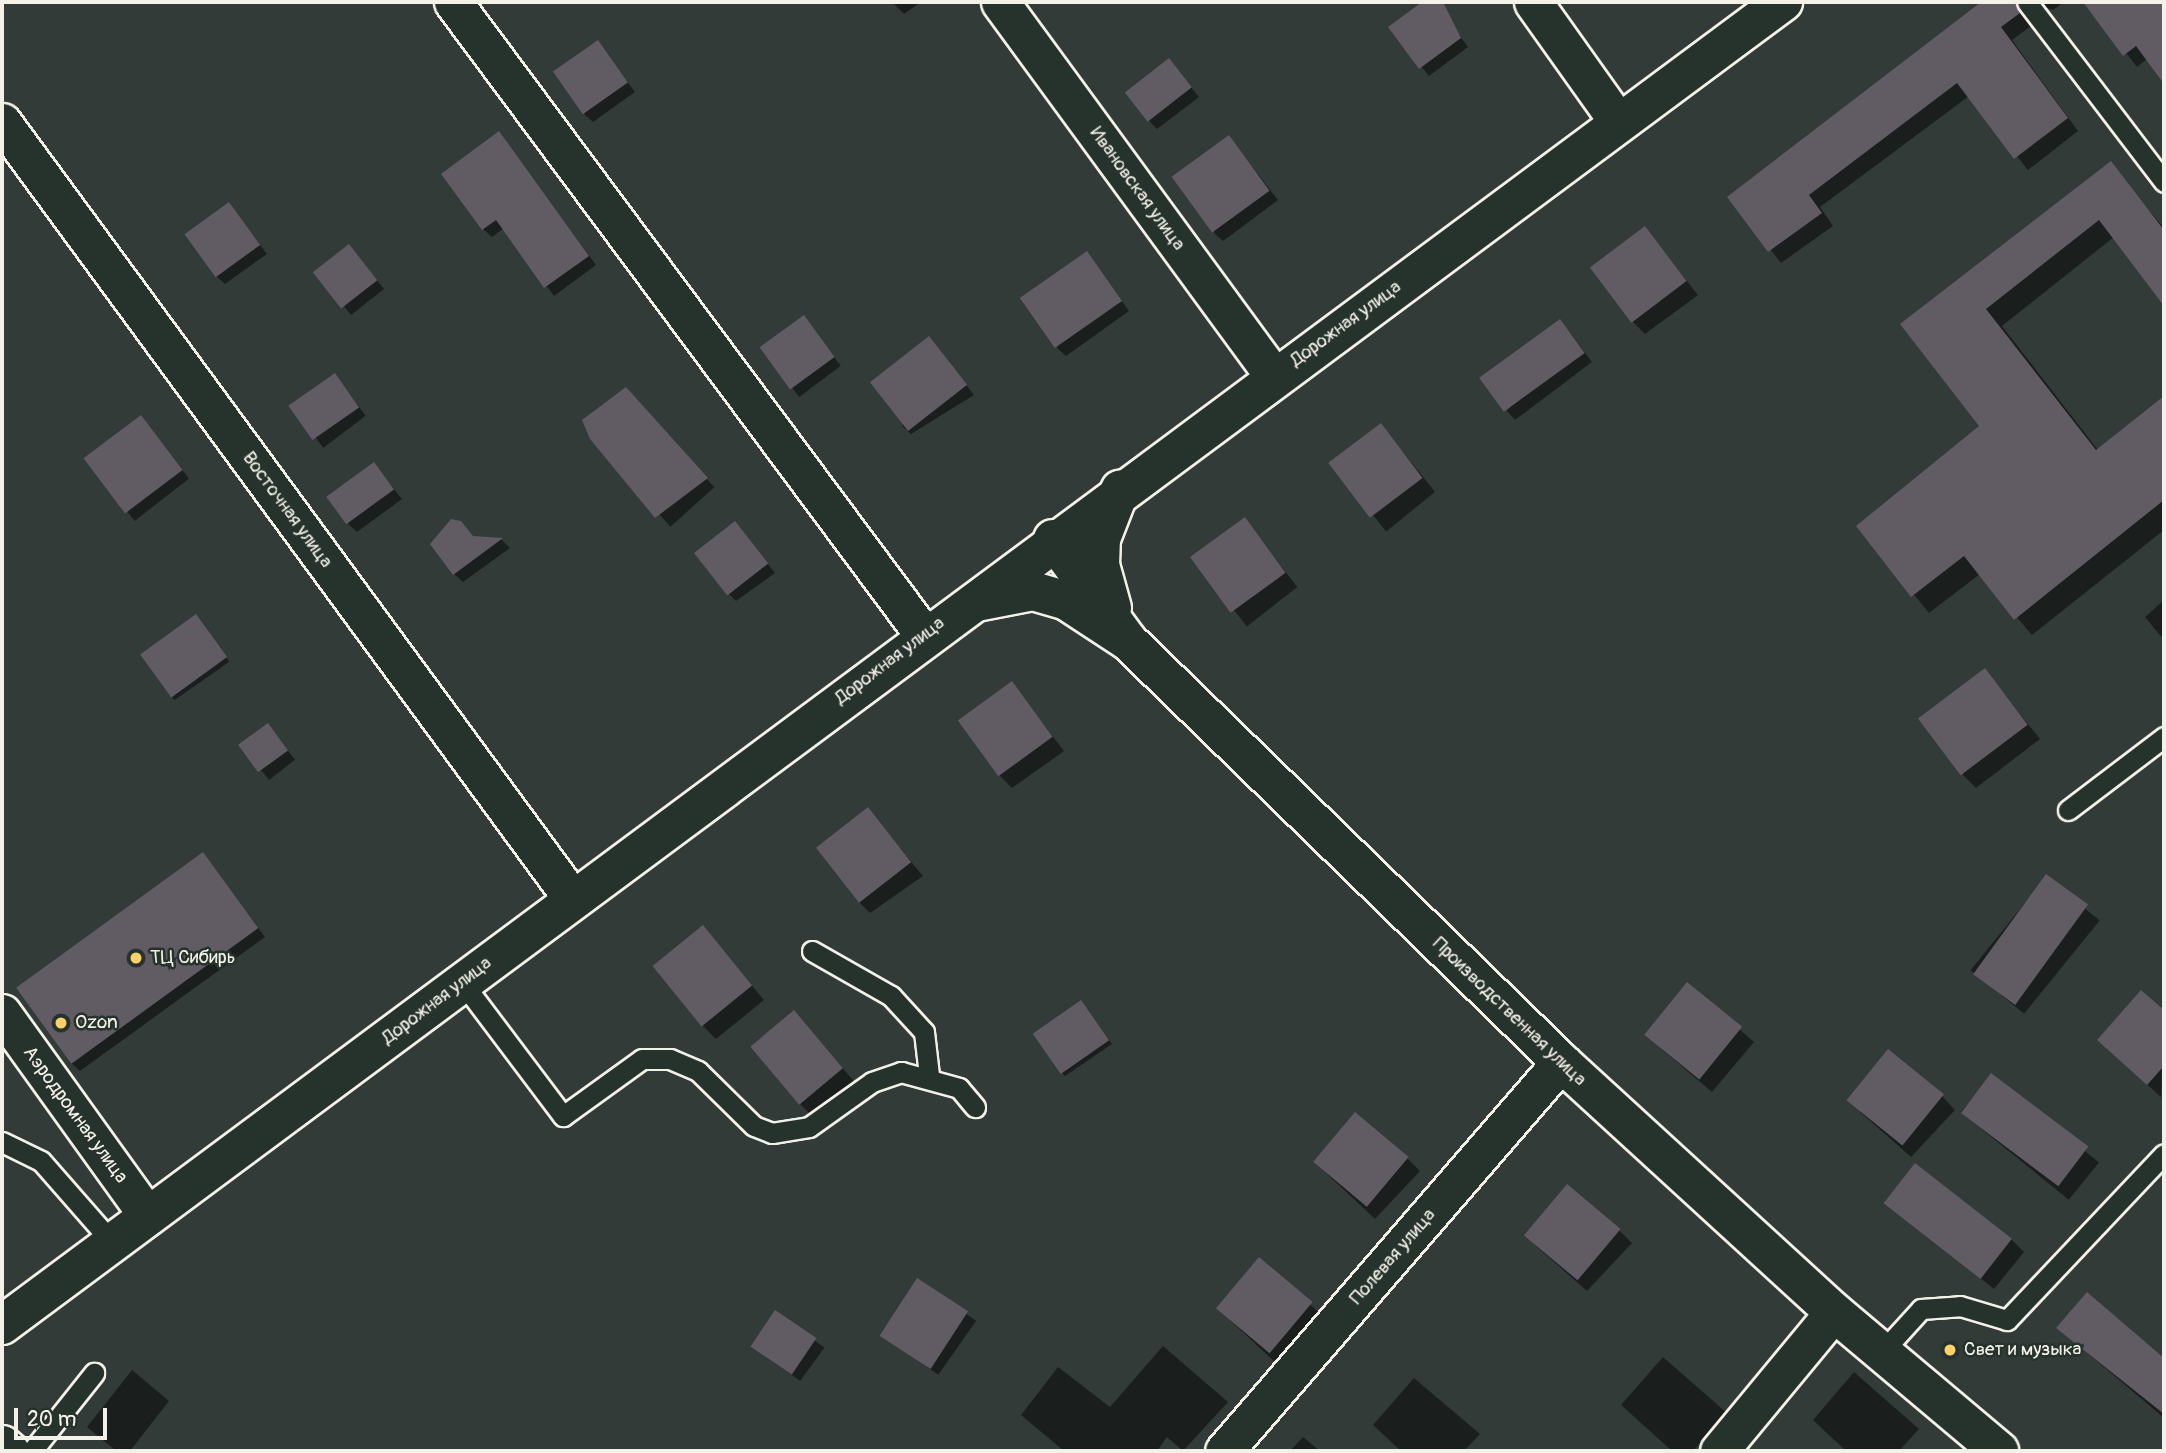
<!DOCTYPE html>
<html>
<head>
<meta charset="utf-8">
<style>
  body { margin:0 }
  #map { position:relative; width:2166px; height:1453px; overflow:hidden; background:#323b38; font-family:Pangolin,sans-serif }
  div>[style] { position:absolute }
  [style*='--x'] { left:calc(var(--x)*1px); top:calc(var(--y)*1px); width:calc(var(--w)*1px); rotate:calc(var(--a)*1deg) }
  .shadow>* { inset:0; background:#0007; transform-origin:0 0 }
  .building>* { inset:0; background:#615b64; transform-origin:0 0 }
  .roads { filter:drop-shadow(2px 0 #f4f1e8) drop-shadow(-2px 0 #f4f1e8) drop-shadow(0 2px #f4f1e8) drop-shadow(0 -2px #f4f1e8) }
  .service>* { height:19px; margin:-9.5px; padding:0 9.5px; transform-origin:9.5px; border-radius:9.5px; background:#26332d }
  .minor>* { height:37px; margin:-18.5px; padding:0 18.5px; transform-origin:18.5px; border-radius:18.5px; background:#26332d }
  .tertiary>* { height:38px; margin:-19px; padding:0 19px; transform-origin:19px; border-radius:19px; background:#26332d }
  .secondary>* { height:38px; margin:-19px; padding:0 19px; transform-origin:19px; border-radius:19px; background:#26332d }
  .dots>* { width:19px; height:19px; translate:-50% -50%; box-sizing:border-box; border:4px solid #26332d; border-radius:50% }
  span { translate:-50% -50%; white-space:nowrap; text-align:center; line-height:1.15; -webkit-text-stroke:5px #26332d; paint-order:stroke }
  .street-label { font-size:19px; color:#f4f1e8 }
  .poi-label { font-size:19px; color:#f4f1e8 }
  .left { translate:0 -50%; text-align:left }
  .frame { position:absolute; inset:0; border:4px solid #f4f1e8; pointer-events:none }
  .scale { position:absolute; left:14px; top:1408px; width:93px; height:32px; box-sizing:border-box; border:4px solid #f4f1e8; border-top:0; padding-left:9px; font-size:21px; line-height:24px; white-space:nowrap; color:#f4f1e8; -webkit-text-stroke:5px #26332d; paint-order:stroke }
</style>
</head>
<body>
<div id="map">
  <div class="shadow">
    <div style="clip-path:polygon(892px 2px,921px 2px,904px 14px)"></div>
    <div style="clip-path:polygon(1425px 2px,1438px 7px,1468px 47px,1429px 76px,1390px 28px)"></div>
    <div style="clip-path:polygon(1984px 2px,2064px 2px,2053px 10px,2032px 3px,2026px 16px,2031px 26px,2012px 40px,2078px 131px,2028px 170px,1969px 96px,1820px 207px,1833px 226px,1781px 263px,1730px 197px)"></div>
    <div style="clip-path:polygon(2086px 2px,2164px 2px,2164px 79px,2148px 58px,2137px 67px)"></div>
    <div style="clip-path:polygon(598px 43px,635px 92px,593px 122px,584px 114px)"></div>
    <div style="clip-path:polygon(1169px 60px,1199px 97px,1157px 129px,1148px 120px)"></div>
    <div style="clip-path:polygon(499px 134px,596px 265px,554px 296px,504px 228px,492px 237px,483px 229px)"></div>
    <div style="clip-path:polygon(1229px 137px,1278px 200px,1223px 241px,1214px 233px)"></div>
    <div style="clip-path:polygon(2110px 164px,2164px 228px,2164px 303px,2114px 237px,2002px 326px,2098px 450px,2164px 398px,2164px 530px,2032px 635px,1980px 574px,1929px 613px,1858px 526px,1982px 426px,1902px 324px)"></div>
    <div style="clip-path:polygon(229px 205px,267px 254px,225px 284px,216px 276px)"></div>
    <div style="clip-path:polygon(1645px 229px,1698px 295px,1645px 334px,1632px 321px)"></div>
    <div style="clip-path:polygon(1087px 253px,1129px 311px,1066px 356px,1057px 348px)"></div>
    <div style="clip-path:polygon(357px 255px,384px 289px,351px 315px,316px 272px)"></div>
    <div style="left:804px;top:317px;width:61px;height:52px;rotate:53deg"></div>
    <div style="clip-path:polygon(1568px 330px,1592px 362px,1515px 420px,1507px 411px)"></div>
    <div style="clip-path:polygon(937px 347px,974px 395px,911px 434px,902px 426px)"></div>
    <div style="left:335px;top:375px;width:51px;height:53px;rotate:53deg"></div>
    <div style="left:634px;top:398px;width:120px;height:59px;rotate:48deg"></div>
    <div style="left:141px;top:417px;width:78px;height:69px;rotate:52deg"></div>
    <div style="left:1381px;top:425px;width:86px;height:63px;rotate:51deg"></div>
    <div style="clip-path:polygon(374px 465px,402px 499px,357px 532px,348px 524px)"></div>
    <div style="left:1245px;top:520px;width:85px;height:64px;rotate:52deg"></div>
    <div style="clip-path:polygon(461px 522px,474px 538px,502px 540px,510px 548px,463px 582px,454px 574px)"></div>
    <div style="clip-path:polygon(735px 523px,775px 573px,736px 601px,728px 593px)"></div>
    <div style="clip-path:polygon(2164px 600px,2164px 640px,2145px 617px)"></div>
    <div style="left:200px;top:620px;width:51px;height:67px;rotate:55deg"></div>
    <div style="clip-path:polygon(1985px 670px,2040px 739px,1976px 788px,1963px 775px)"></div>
    <div style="clip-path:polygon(1012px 684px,1064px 751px,1012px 788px,999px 775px)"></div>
    <div style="left:268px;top:725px;width:44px;height:33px;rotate:52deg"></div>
    <div style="clip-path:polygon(868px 810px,923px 876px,870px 913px,857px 900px)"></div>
    <div style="clip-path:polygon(203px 854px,265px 937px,80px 1071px,71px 1063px)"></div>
    <div style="left:2046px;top:877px;width:69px;height:120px;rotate:39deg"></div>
    <div style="clip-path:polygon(703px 927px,764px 1000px,716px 1039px,703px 1026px)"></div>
    <div style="clip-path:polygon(1687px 984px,1754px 1042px,1712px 1092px,1659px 1047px)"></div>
    <div style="clip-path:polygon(2141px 992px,2164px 1012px,2161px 1097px,2112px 1053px)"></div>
    <div style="clip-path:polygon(1085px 1007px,1112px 1044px,1065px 1076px,1061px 1072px)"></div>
    <div style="clip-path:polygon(794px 1012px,859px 1087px,817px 1121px,800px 1104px)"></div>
    <div style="left:1991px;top:1075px;width:139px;height:48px;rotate:39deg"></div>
    <div style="clip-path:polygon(1942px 1096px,1955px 1110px,1911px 1157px,1860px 1112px)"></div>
    <div style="clip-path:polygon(1407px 1158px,1420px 1171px,1375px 1219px,1327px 1174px)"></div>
    <div style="clip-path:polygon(1885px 1203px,2011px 1239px,2024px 1252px,1994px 1289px)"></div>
    <div style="clip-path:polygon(1619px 1230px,1632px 1243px,1587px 1291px,1536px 1246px)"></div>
    <div style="clip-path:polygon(1259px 1260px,1324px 1317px,1279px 1366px,1231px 1321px)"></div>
    <div style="left:918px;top:1280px;width:71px;height:66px;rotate:35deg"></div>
    <div style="clip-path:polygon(2087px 1294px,2164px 1358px,2164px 1418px,2058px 1328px)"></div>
    <div style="left:775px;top:1312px;width:61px;height:41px;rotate:36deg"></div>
    <div style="clip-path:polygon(1163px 1346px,1228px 1402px,1183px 1451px,1167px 1437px,1157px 1451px,1064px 1451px,1021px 1415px,1058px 1367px,1110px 1407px)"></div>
    <div style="clip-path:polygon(1663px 1357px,1728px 1414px,1693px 1451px,1672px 1451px,1621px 1405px)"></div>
    <div style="clip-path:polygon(132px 1370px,169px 1401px,130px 1451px,116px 1451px,87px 1427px)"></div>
    <div style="clip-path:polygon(1854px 1372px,1919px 1429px,1899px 1451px,1846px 1451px,1813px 1420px)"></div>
    <div style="clip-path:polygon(1414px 1378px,1480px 1434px,1464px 1451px,1401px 1451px,1373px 1425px)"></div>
    <div style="clip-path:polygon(1303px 1437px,1320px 1451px,1290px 1451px)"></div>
  </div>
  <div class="building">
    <div style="clip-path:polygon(1422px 2px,1443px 2px,1461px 38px,1419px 69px,1388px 27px)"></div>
    <div style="clip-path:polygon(1981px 2px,2015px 2px,2020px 13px,2001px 27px,2068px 118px,2014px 159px,1957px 83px,1809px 195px,1822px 213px,1768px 252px,1727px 197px)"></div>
    <div style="clip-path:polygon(2083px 2px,2164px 2px,2164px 84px,2136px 46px,2123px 56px)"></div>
    <div style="left:598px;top:40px;width:52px;height:55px;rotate:55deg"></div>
    <div style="left:1169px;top:58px;width:37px;height:56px;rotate:52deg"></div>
    <div style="clip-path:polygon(499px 131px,589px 256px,544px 288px,496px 220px,482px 230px,441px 174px)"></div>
    <div style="left:1229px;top:135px;width:69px;height:71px;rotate:54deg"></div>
    <div style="clip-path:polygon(2111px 161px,2164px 230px,2164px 306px,2099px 220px,1986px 309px,2096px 450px,2164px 396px,2164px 500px,2014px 620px,1964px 556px,1911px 597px,1856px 526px,1979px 426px,1900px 324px)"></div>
    <div style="left:229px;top:202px;width:53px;height:55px;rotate:54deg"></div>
    <div style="left:1645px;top:226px;width:69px;height:69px;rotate:53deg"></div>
    <div style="left:349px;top:244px;width:46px;height:46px;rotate:52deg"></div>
    <div style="left:1087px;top:251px;width:61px;height:82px;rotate:55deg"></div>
    <div style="left:804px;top:315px;width:52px;height:55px;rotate:54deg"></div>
    <div style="left:1560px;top:319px;width:42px;height:100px;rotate:54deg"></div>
    <div style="left:929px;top:336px;width:62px;height:75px;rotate:52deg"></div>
    <div style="left:335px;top:373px;width:42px;height:57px;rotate:55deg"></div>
    <div style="clip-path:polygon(626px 387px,708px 478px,655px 518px,590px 439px,582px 420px)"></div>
    <div style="left:141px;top:415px;width:69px;height:72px;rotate:53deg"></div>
    <div style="left:1381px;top:423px;width:69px;height:66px;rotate:53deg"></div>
    <div style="left:374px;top:462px;width:34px;height:59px;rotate:54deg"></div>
    <div style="left:1245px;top:517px;width:69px;height:68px;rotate:54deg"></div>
    <div style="clip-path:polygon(451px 519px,461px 521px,473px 536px,503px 538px,453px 575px,430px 544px)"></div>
    <div style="left:735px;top:521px;width:54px;height:52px;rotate:52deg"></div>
    <div style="left:196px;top:614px;width:53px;height:69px;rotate:54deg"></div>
    <div style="left:1985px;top:668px;width:71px;height:84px;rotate:53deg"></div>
    <div style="left:1012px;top:681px;width:69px;height:67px;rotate:54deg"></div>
    <div style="left:268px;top:723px;width:34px;height:37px;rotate:54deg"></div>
    <div style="left:868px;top:807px;width:70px;height:66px;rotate:52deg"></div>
    <div style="left:203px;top:852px;width:94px;height:231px;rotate:54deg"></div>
    <div style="left:2046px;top:874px;width:52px;height:124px;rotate:36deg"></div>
    <div style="left:703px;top:925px;width:78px;height:65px;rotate:51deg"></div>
    <div style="left:1687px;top:982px;width:71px;height:68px;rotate:39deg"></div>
    <div style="clip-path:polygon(2141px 990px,2164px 1010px,2164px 1066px,2147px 1085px,2097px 1040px)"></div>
    <div style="left:1081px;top:1000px;width:49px;height:59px;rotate:55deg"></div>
    <div style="left:794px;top:1010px;width:76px;height:57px;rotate:50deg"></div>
    <div style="left:1888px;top:1049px;width:72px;height:66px;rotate:39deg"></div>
    <div style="left:1991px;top:1073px;width:122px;height:50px;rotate:37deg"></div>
    <div style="left:1355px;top:1112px;width:70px;height:65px;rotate:40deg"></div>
    <div style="left:1915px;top:1163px;width:123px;height:51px;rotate:38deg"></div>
    <div style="left:1567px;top:1184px;width:70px;height:67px;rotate:40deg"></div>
    <div style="left:1259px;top:1257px;width:70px;height:67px;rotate:40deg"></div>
    <div style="left:917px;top:1278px;width:61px;height:69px;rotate:33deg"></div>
    <div style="clip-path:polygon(2087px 1292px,2164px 1358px,2164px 1414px,2056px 1328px)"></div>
    <div style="left:775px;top:1310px;width:50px;height:44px;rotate:34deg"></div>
  </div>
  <div class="roads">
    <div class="service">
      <div style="--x:2027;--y:2;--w:226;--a:52.7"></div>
      <div style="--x:2068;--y:810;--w:121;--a:-37.2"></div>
      <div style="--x:812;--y:951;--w:91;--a:29.7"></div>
      <div style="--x:891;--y:996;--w:49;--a:47.5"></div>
      <div style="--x:924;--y:1032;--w:43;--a:83.4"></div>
      <div style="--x:462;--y:982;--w:168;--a:53"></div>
      <div style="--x:563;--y:1116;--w:97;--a:-35.8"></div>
      <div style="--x:642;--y:1059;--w:28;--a:0"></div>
      <div style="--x:670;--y:1059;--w:30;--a:23"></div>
      <div style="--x:698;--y:1071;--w:78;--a:44.5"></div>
      <div style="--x:754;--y:1126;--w:19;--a:21"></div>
      <div style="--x:772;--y:1133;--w:37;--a:-9"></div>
      <div style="--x:809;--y:1127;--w:77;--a:-35.5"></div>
      <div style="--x:872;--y:1082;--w:31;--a:-19"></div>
      <div style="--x:901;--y:1072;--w:60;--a:15.4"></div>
      <div style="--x:959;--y:1088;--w:25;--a:50"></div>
      <div style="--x:2;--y:1142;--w:43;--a:26"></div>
      <div style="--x:41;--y:1161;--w:108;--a:48.8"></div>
      <div style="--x:1882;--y:1352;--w:58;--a:-47.8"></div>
      <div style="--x:1921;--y:1309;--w:39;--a:-4"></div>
      <div style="--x:1960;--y:1306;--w:49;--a:16.6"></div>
      <div style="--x:2007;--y:1320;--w:228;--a:-46.6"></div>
      <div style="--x:32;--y:1451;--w:100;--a:-51.5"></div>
    </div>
    <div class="minor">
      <div style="--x:453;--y:2;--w:789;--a:53.35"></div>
      <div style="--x:1000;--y:2;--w:464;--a:53.8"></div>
      <div style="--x:1533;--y:2;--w:148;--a:54.6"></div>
      <div style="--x:2;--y:122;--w:963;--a:53.7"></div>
      <div style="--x:2;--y:1013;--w:250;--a:54.3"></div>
      <div style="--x:2;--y:1444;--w:11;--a:41"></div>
      <div style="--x:1224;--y:1451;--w:515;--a:-49.1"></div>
      <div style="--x:1719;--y:1451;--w:180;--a:-50.4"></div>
    </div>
    <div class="tertiary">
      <div style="--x:1053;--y:539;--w:127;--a:53.7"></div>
      <div style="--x:1128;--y:641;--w:604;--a:44.19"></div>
      <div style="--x:1561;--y:1062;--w:370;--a:42.5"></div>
      <div style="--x:1834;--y:1312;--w:216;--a:40.1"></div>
      <div style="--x:1112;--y:608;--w:45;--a:-105.6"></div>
      <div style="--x:1100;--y:565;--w:26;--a:-88"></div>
      <div style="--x:1101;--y:539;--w:53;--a:-68.8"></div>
    </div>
    <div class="secondary">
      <div style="--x:976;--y:602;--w:58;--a:-10.9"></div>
      <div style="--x:1033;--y:591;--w:35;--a:16"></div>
      <div style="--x:1067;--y:601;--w:73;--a:33.3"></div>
      <div style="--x:2;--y:1325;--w:2219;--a:-36.61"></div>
    </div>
  </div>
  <div class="dots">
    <div style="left:136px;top:958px;background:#ffd166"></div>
    <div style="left:61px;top:1023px;background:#ffd166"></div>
    <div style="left:1950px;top:1350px;background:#ffd166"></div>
  </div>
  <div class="street-label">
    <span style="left:1137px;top:189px;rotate:54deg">Ивановская улица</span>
    <span style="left:1346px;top:324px;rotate:-36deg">Дорожная улица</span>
    <span style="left:287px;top:510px;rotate:54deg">Восточная улица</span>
    <span style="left:890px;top:661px;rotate:-37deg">Дорожная улица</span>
    <span style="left:437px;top:1001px;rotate:-37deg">Дорожная улица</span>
    <span style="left:1509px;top:1012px;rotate:44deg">Производственная улица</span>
    <span style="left:75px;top:1115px;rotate:54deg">Аэродромная улица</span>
    <span style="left:1393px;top:1257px;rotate:-49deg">Полевая улица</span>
  </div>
  <div class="poi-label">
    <span class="left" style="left:150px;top:958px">ТЦ Сибирь</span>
    <span class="left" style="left:75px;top:1023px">Ozon</span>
    <span class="left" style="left:1964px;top:1350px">Свет и музыка</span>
  </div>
  <div class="frame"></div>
  <div class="scale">20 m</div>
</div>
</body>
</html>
